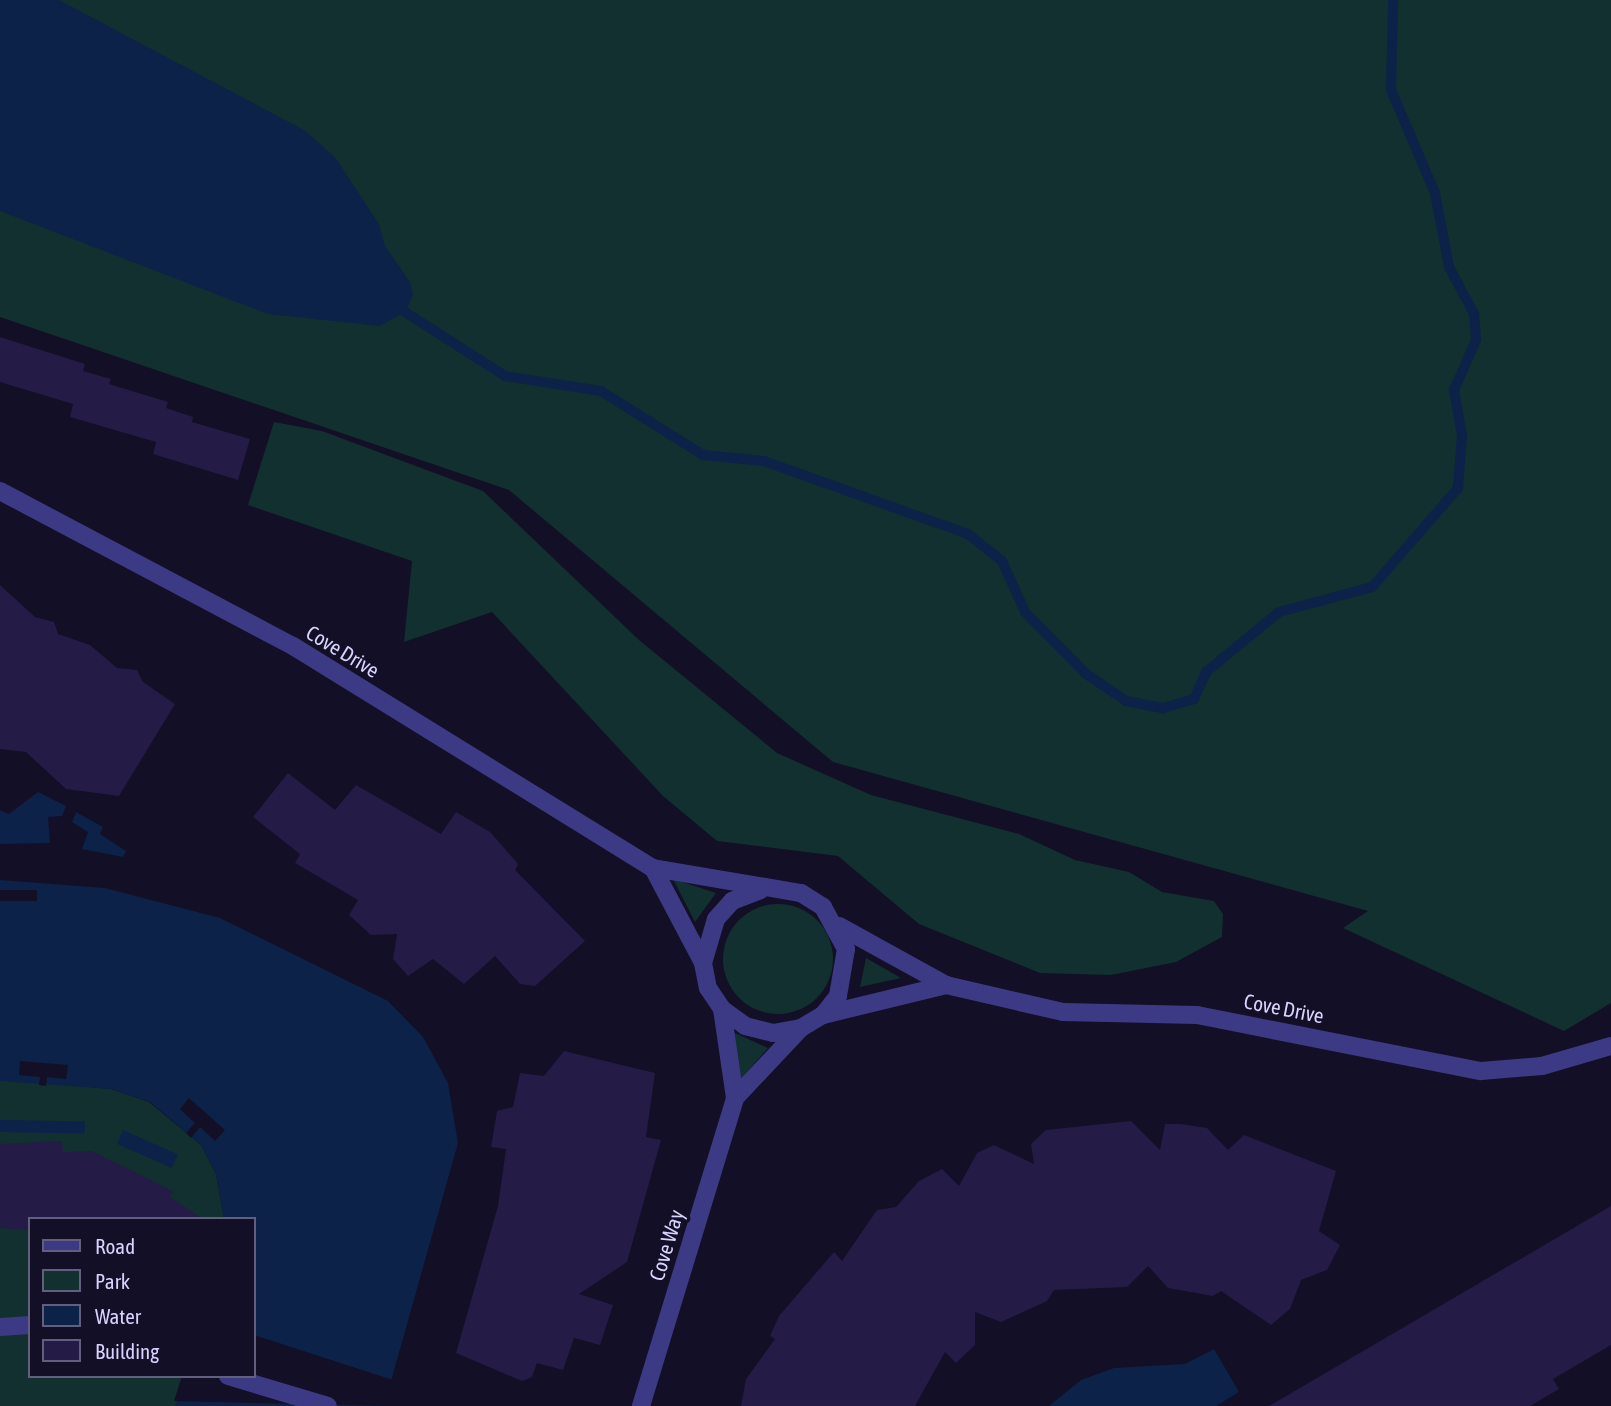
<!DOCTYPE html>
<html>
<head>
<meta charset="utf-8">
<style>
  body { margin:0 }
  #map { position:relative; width:1611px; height:1406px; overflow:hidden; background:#130f26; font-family:"Asap Condensed",sans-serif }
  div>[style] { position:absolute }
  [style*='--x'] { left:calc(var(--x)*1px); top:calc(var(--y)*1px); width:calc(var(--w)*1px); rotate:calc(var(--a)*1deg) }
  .green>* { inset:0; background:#12302f }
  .round { border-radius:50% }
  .water>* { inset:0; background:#0c2248; transform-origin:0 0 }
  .pier>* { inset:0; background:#130f26; transform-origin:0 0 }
  .stream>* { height:10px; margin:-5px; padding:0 5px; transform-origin:5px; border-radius:5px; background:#0c2248 }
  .building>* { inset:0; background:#241b47 }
  .minor>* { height:18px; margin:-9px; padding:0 9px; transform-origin:9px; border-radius:9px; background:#3d3a85 }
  span { translate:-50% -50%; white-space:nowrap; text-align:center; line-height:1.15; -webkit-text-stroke:7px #130f26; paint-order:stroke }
  .street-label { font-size:21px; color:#d9d4ff }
  .legend { position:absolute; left:28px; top:1217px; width:228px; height:161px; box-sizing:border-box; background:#130f26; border:2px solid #625e7d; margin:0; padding:9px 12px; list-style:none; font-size:21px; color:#d9d4ff }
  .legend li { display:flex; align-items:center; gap:14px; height:35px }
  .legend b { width:35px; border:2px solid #625e7d }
</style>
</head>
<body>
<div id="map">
  <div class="green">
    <div style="clip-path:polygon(0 0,1611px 0,1611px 1003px,1564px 1031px,1343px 928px,1368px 911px,833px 762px,509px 490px,0 317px)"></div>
    <div style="clip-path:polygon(274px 422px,322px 431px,483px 491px,639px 640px,777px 753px,871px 795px,1019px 834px,1075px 860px,1129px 872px,1162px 892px,1214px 901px,1223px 914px,1222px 937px,1176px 962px,1111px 975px,1040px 973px,919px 924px,838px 856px,717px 841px,663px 796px,492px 612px,404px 642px,412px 561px,248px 505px)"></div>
    <div style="clip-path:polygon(673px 879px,716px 893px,695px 922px)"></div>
    <div class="round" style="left:723px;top:904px;width:110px;height:110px"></div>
    <div style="clip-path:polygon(866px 958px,901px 978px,860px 987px)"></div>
    <div style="clip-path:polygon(733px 1032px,768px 1048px,740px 1080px)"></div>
    <div style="clip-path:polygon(20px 1080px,111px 1089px,149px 1102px,201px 1145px,216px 1174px,224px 1219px,30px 1219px,30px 1376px,185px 1376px,176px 1406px,0 1406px,0 1081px)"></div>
  </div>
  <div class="water">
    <div style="clip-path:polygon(0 0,59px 0,304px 130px,335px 157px,379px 224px,385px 246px,410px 282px,413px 295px,405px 312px,380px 326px,268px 314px,0 211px)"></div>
    <div style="clip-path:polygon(38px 792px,66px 806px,62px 816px,48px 817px,50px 843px,0 844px,0 810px,9px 814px)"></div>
    <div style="clip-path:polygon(76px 812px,103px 827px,100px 834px,126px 851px,123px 857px,82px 849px,88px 832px,72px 822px)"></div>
    <div style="clip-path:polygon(0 880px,105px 888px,220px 918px,388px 1001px,423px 1037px,448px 1083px,458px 1143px,384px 1406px,176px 1406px,185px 1376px,254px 1376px,254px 1219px,224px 1219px,216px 1174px,201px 1145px,150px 1102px,111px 1089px,0 1081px)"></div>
    <div style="left:0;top:1120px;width:85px;height:12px;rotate:1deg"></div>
    <div style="left:123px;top:1130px;width:60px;height:15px;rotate:24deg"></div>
    <div style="clip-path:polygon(1214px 1349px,1239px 1392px,1216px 1406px,1049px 1406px,1081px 1380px,1114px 1368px,1185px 1364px)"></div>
  </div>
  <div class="pier">
    <div style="left:37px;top:890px;width:11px;height:37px;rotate:90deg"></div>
    <div style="clip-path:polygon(20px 1061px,68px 1065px,66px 1079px,47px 1077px,46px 1086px,39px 1085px,40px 1077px,19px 1075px)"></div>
    <div style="clip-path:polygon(189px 1098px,225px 1130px,215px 1141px,200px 1127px,191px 1138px,186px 1133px,195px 1123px,180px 1109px)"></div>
    <div style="clip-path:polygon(254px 1335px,393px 1380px,387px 1406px,174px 1401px,182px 1376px,254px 1376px)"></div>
  </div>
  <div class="stream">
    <div style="--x:405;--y:312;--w:119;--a:32.6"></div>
    <div style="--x:505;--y:376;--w:97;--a:8.9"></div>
    <div style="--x:601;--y:391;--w:120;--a:32.1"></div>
    <div style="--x:703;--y:455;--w:61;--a:5.6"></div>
    <div style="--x:764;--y:461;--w:217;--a:19.7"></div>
    <div style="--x:968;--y:534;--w:43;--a:38.5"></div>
    <div style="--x:1002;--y:561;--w:56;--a:65.7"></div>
    <div style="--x:1025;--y:612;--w:86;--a:45.5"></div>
    <div style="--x:1085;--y:673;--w:50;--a:34.3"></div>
    <div style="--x:1126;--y:701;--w:38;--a:11"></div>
    <div style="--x:1163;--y:708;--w:32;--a:-16"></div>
    <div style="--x:1194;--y:699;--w:30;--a:-66"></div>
    <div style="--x:1206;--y:672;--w:94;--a:-39.4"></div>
    <div style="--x:1279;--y:612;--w:96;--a:-15"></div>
    <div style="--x:1372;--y:587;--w:131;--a:-49"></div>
    <div style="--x:1458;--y:488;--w:52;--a:-85.6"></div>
    <div style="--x:1462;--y:436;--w:47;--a:-99.9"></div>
    <div style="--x:1454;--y:390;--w:55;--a:-66.3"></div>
    <div style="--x:1476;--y:340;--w:26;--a:-94"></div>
    <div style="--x:1474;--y:314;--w:53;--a:-118"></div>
    <div style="--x:1449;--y:267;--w:75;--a:-100.7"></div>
    <div style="--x:1435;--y:193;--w:112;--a:-113.1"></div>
    <div style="--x:1391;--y:90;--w:90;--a:-88.7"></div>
  </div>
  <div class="building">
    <div style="clip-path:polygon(0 337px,85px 364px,83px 371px,111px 379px,109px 384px,168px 402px,166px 408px,193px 417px,192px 422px,250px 439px,238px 480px,153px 454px,156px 442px,70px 417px,73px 404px,0 382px)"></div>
    <div style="clip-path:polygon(0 585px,35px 617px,54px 622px,58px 634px,90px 645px,117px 668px,137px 670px,143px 682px,175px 704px,119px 796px,66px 789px,26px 752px,0 749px)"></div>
    <div style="clip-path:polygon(288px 773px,335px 810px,356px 785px,441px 834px,456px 812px,490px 832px,518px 864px,515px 870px,585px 941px,535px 986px,520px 984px,495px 956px,464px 984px,433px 959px,408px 976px,393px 959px,397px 934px,371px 935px,349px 915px,358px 900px,295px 863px,300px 854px,253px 817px)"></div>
    <div style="clip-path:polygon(564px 1051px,655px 1073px,646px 1137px,661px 1140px,627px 1262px,579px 1294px,613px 1305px,600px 1345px,574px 1338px,563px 1370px,537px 1363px,532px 1377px,522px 1381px,456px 1353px,498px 1206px,506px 1149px,491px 1147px,497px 1111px,513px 1107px,520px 1073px,544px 1076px)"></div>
    <div style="clip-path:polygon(1131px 1121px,1160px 1150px,1165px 1124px,1181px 1124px,1207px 1128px,1228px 1150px,1244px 1135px,1336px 1171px,1319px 1231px,1340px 1245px,1327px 1270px,1301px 1280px,1290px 1309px,1271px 1325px,1221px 1291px,1213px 1296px,1168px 1288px,1148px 1266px,1127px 1287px,1054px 1290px,1047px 1301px,1001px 1322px,975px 1312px,975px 1345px,956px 1363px,945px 1352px,915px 1406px,741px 1406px,746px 1379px,775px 1339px,770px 1336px,779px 1316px,834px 1252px,842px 1261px,877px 1210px,896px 1207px,919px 1181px,942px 1169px,959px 1186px,977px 1153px,994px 1145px,1034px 1164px,1031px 1144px,1046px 1130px)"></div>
    <div style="clip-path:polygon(62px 1141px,63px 1152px,92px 1151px,173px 1191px,170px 1197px,203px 1219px,30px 1219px,30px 1230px,0 1228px,0 1144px)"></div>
    <div style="clip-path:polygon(1611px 1206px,1611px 1345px,1553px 1379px,1559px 1389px,1530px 1406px,1269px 1406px)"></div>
  </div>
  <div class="minor">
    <div style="--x:0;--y:491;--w:331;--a:27.9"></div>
    <div style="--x:293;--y:646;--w:423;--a:31.7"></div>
    <div style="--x:653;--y:868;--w:150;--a:9.6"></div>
    <div style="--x:801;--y:893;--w:26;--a:32"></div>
    <div style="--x:823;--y:907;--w:48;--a:61.3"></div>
    <div style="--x:846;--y:949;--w:48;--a:99.7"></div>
    <div style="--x:838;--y:996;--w:24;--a:128"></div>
    <div style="--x:653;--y:868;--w:107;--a:62.2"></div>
    <div style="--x:703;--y:963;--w:25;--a:79"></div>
    <div style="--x:708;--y:988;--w:25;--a:56"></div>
    <div style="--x:722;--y:1009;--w:29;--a:36"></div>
    <div style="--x:745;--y:1026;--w:29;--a:14"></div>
    <div style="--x:773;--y:1033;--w:28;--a:-10"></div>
    <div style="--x:801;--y:1028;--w:26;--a:-31"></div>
    <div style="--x:823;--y:1015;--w:127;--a:-13.7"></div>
    <div style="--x:839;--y:926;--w:122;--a:28.9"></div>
    <div style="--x:946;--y:985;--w:120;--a:13"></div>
    <div style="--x:1063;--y:1012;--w:134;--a:1.3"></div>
    <div style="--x:1197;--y:1015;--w:289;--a:11.2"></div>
    <div style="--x:1481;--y:1071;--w:61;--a:-4.7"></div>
    <div style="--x:1542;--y:1066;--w:72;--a:-16.2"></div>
    <div style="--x:703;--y:963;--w:46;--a:-73.5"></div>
    <div style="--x:716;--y:919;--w:24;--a:-48"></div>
    <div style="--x:732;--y:901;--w:30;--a:-21"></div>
    <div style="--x:735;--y:1098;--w:96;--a:-46.7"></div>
    <div style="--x:0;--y:1327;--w:30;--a:-4"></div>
    <div style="--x:228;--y:1376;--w:104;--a:16.7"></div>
    <div style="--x:641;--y:1406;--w:322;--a:-73"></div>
    <div style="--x:735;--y:1098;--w:90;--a:-98.3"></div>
  </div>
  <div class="street-label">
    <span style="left:343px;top:651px;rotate:31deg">Cove Drive</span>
    <span style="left:1284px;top:1008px;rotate:11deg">Cove Drive</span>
    <span style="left:666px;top:1245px;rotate:-73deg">Cove Way</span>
  </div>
  <ul class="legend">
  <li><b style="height:9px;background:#3d3a85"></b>Road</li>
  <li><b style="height:19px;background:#12302f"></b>Park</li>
  <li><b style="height:19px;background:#0c2248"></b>Water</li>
  <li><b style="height:19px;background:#241b47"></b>Building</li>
  </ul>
</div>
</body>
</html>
